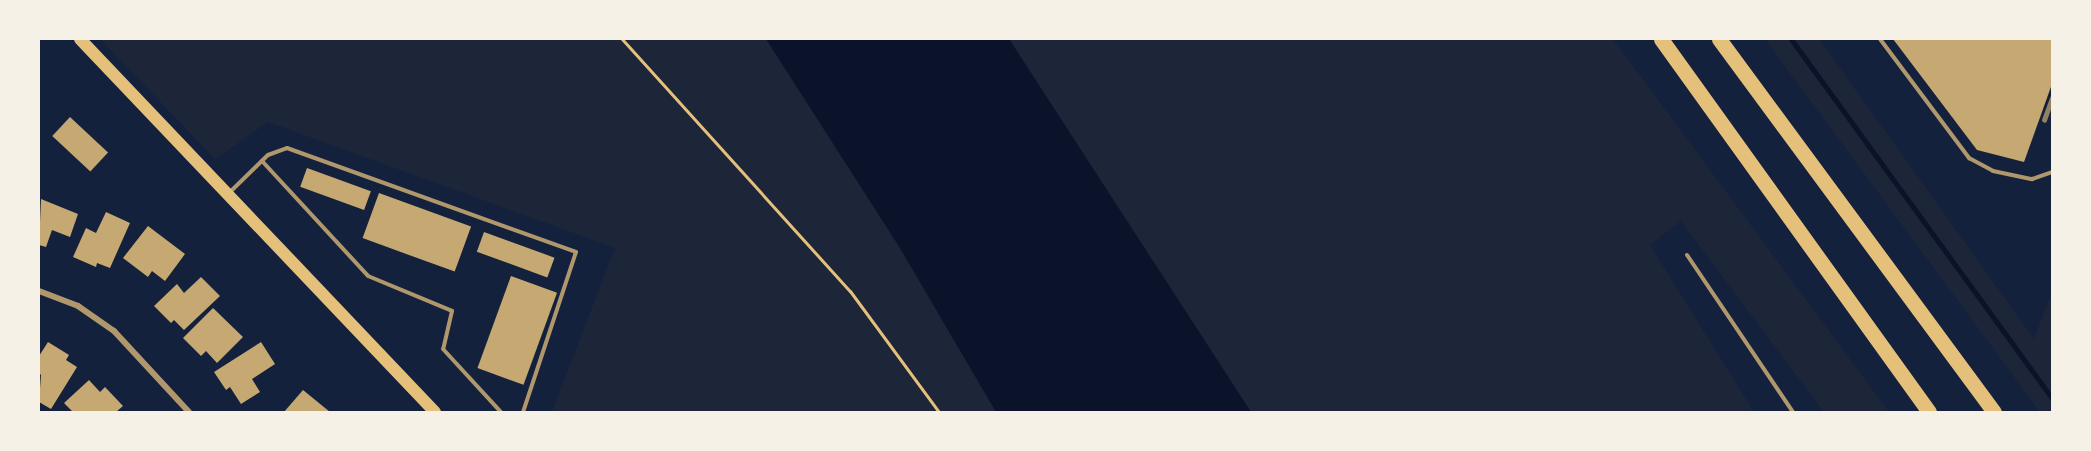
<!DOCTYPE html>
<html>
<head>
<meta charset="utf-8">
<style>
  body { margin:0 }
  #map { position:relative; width:2091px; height:451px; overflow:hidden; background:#14213d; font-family:Manrope,sans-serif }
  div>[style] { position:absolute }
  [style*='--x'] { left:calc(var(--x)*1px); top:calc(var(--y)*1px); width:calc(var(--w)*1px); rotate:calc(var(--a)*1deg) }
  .green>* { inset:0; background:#1d2539 }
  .water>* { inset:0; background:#0b132b }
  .stream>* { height:5px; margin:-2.5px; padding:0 2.5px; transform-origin:2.5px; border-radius:2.5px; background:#0b132b }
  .building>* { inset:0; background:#c6a872; transform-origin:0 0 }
  .path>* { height:3px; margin:-1.5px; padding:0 1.5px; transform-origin:1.5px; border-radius:1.5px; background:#e5c07b }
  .service>* { height:4px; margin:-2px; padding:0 2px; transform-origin:2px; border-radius:2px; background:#b1986c }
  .minor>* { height:6px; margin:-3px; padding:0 3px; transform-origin:3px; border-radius:3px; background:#b1986c }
  .primary>* { height:12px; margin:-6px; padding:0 6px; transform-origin:6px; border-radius:6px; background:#e5c07b }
  .motorway>* { height:15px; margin:-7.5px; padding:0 7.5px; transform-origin:7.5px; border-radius:7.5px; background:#e5c07b }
  .rail>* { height:4.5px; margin:-2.25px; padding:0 2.25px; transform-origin:2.25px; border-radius:2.25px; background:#918062 }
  span { translate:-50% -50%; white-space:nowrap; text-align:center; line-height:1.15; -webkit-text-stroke:4.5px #f6f1e7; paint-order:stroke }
  .frame { position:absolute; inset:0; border:40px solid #f6f1e7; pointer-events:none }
</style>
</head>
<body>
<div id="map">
  <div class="green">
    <div style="clip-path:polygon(100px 39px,766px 39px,900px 248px,996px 412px,552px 412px,615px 248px,268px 122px,215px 159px)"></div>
    <div style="clip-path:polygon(1009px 39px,1613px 39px,1889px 412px,1824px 412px,1681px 221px,1650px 245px,1754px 412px,1251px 412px)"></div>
    <div style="clip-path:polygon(1765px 39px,1819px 39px,2034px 339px,2052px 291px,2052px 412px,2040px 412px)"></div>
  </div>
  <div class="water">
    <div style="clip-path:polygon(766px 39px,1009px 39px,1251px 412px,996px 412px,900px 248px)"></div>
  </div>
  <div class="stream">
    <div style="--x:1791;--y:39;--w:444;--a:54"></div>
  </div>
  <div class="building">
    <div style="clip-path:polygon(1893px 39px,2052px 39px,2052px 84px,2024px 162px,1977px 150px)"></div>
    <div style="left:70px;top:117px;width:52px;height:26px;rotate:43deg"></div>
    <div style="left:307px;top:168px;width:68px;height:20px;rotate:20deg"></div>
    <div style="left:379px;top:193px;width:98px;height:48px;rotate:20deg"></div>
    <div style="clip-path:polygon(41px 199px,78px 214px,70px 237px,52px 230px,46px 247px,39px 245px)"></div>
    <div style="clip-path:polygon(106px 212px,130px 223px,110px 268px,97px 263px,96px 267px,73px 257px,86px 228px,96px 233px)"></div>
    <div style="clip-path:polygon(148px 226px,185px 254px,165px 281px,152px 271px,148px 277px,123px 258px)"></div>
    <div style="left:484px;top:232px;width:75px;height:21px;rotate:20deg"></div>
    <div style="left:511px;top:276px;width:49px;height:98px;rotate:20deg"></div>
    <div style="clip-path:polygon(201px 277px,220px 296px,184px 330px,174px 320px,171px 323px,154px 306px,177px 284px,184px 293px)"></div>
    <div style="clip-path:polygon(213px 308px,243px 337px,217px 363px,206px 351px,201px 356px,183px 338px)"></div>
    <div style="clip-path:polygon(48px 342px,69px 355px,66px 360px,77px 367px,51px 409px,39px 402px,41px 375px,39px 373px,39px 356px)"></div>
    <div style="clip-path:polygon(261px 342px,275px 364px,252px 379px,260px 392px,241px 404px,230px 387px,226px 390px,214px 372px)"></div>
    <div style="clip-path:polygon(89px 380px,100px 392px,105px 387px,123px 406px,116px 412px,73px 412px,64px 403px)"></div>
    <div style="clip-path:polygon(303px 390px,330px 412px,284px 412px)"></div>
  </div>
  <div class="path">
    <div style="--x:622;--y:39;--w:340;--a:47.9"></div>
    <div style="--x:850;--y:291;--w:150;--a:53.7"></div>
  </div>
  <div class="service">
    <div style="--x:1880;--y:39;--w:149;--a:53.2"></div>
    <div style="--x:1969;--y:158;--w:27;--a:28"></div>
    <div style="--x:1993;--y:171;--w:40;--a:12"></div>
    <div style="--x:2032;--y:179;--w:21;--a:-19"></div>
    <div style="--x:262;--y:161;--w:156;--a:47.3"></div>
    <div style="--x:368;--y:276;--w:91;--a:22.6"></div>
    <div style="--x:452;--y:311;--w:39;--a:103"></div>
    <div style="--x:443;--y:349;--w:86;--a:47.4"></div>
    <div style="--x:229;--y:193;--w:54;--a:-44.3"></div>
    <div style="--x:268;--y:155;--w:20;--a:-20"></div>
    <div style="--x:287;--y:148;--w:307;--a:19.8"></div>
    <div style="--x:576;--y:252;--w:169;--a:108.3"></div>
    <div style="--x:1687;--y:255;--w:189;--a:56"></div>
  </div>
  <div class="minor">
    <div style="--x:39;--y:291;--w:42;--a:21"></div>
    <div style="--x:78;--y:306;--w:44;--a:34.8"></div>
    <div style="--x:114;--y:331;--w:110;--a:47.2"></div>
  </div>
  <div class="primary">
    <div style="--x:80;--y:39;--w:515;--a:46.42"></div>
  </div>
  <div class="motorway">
    <div style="--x:1661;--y:39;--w:459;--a:54.3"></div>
    <div style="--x:1719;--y:39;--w:463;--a:53.6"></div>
  </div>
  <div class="rail">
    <div style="--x:2044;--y:120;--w:23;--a:-70"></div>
  </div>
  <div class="frame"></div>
</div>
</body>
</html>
